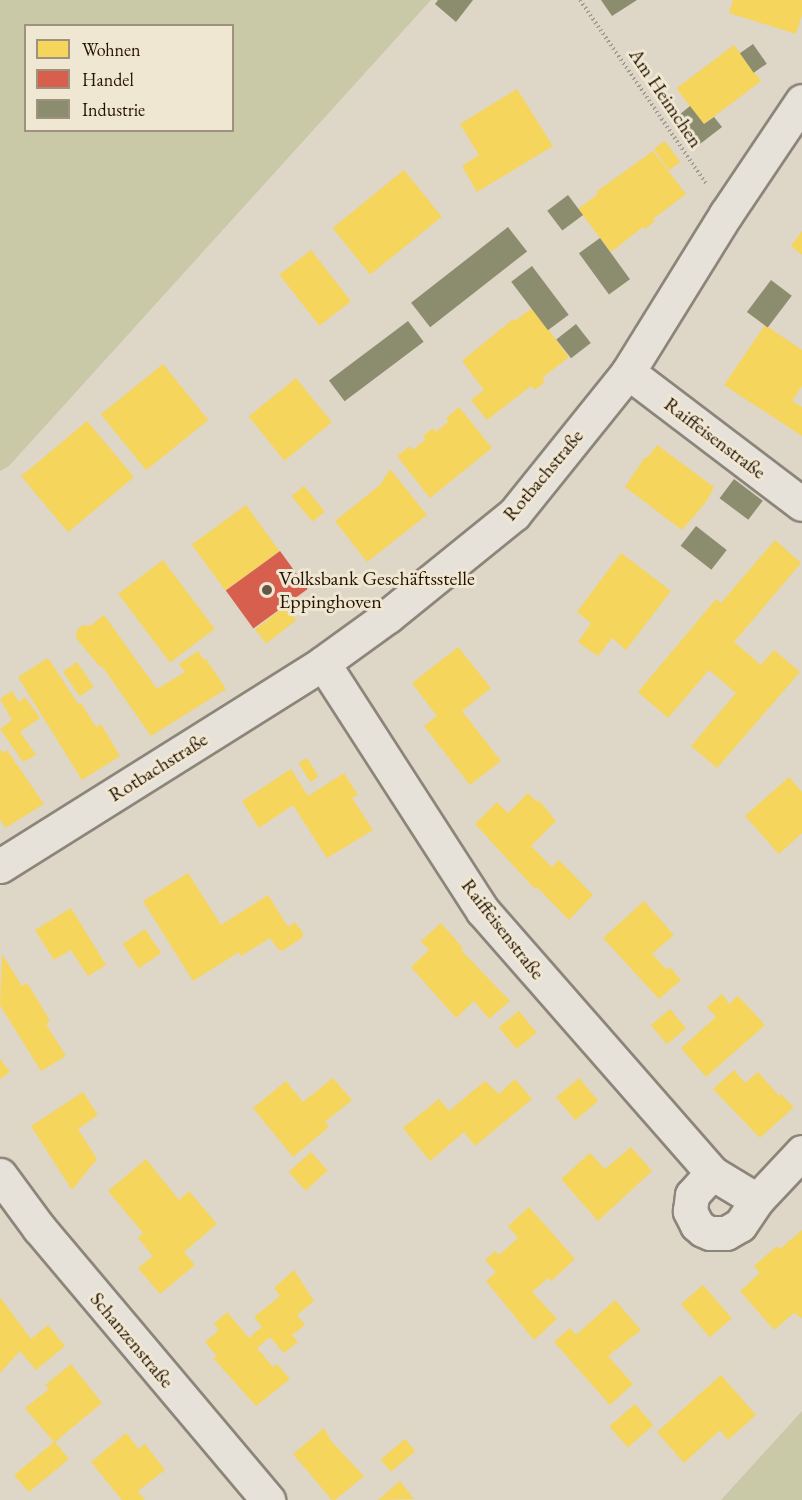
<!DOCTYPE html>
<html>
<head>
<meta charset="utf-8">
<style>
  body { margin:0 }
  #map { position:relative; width:802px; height:1500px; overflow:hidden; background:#ded6c6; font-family:"EB Garamond",serif }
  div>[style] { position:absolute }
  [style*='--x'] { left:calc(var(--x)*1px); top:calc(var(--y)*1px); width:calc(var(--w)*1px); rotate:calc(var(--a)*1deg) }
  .green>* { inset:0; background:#c9c9a8 }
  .homes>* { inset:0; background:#f6d55c; transform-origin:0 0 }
  .shops>* { inset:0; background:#d6604d; transform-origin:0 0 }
  .industry>* { inset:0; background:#8c8c6e; transform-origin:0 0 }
  .path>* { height:4px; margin-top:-2px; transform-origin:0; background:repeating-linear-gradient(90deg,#9f9a92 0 1.5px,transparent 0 4.5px) }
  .roads { filter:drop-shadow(2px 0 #8c857a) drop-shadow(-2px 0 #8c857a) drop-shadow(0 2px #8c857a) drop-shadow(0 -2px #8c857a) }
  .street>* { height:33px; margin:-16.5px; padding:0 16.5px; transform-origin:16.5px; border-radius:16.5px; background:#e6e1d9 }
  .dots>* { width:16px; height:16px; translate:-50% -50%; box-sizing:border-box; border:3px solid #f0e7d3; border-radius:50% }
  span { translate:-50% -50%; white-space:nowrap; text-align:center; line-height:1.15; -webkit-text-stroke:6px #f0e7d3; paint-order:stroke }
  .street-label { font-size:20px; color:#241200 }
  .poi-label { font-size:20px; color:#241200 }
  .left { translate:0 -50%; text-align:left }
  .legend { position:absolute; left:24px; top:24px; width:210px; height:108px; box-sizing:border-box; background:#f0e7d3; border:2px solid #9e927f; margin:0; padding:8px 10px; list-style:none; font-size:18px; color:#241200 }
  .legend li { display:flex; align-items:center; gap:12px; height:30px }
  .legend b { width:30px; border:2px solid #9e927f }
</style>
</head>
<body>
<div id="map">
  <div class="green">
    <div style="clip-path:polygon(evenodd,0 0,431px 0,9px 466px,0 471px,0 0,26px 26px,232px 26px,232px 130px,26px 130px,26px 26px)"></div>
    <div style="clip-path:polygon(802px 1411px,802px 1500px,721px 1500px)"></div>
  </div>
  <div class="homes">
    <div style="clip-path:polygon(733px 0,802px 0,802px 14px,796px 34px,729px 13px)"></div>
    <div style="left:734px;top:45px;width:45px;height:72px;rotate:53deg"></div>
    <div style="clip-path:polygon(517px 89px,553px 146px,477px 192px,462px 166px,479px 155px,460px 124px)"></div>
    <div style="left:665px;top:141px;width:26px;height:14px;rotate:54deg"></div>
    <div style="clip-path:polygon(653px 151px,686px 194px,653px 219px,655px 221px,645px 229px,643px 227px,611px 252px,578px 209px,598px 194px,596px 192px)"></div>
    <div style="left:404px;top:170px;width:60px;height:92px;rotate:51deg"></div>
    <div style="clip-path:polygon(802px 231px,802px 255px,791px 246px)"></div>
    <div style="left:311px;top:250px;width:65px;height:40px;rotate:52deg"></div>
    <div style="clip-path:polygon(532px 308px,569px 357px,542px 378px,545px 382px,535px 390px,531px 386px,487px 420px,471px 400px,484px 390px,462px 361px,513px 319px,515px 321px)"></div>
    <div style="clip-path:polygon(765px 325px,802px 350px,802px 386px,792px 401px,802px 407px,802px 436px,724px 385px)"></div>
    <div style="left:163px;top:364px;width:72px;height:80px;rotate:51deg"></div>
    <div style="left:296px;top:378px;width:57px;height:61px;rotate:51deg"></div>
    <div style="clip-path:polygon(459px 407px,492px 448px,430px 498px,397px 456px,410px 446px,413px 450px,426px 439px,423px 436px,433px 428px,436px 432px,449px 421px,446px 418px)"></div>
    <div style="left:87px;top:421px;width:73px;height:86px;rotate:50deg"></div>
    <div style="clip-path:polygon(657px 445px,714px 487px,706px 502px,682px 530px,625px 487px,645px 457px,647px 458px)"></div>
    <div style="clip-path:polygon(390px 469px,427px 515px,367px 562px,335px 521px,380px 485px)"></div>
    <div style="left:304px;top:486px;width:33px;height:16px;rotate:51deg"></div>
    <div style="left:246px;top:505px;width:57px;height:67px;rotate:54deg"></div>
    <div style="clip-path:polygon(775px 540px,801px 563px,734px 642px,761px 665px,774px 650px,800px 672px,717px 768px,691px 746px,736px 693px,709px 670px,668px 718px,638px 692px,716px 599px,721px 603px)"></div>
    <div style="clip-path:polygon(621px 553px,671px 591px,626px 650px,612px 638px,598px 656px,578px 642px,591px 623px,577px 612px)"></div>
    <div style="left:163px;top:560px;width:86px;height:56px;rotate:53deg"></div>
    <div style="left:285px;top:606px;width:18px;height:38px;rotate:52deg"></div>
    <div style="clip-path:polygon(104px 615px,157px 689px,185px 672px,179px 664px,198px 651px,204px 660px,206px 659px,226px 689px,151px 736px,102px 666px,100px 667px,76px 638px,77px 630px,83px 625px,90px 626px)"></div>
    <div style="clip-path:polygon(458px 647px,491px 688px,462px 711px,501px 761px,470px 785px,424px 726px,437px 716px,412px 683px)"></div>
    <div style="clip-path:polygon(48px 658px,79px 705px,81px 703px,96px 727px,101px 724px,120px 756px,82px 780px,18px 677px)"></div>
    <div style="left:77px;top:662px;width:30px;height:17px;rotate:56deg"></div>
    <div style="clip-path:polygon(12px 691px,19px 702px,25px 697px,40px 718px,20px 732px,36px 755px,23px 762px,0 729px,12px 720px,0 699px)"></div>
    <div style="clip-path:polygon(0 749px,3px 753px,7px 750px,44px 804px,5px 828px,0 819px)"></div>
    <div style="left:307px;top:758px;width:22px;height:10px;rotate:58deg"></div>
    <div style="clip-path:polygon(291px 769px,308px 796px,344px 773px,358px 795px,352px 798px,373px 830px,327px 858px,293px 805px,259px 828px,242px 801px)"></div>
    <div style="clip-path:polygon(789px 777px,802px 792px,802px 833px,779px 854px,745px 816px)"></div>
    <div style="clip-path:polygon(528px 793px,537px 802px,539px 800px,556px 821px,531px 846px,552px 867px,559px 860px,593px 895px,569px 920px,537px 887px,535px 889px,475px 824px,497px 802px,508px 813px)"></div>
    <div style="clip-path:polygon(188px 873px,221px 925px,268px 895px,288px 927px,295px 922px,303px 933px,302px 938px,282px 951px,278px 949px,270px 938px,241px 956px,239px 952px,193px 981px,143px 901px)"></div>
    <div style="clip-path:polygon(644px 901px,674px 935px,652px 954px,667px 970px,670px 967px,681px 980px,659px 999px,603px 938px)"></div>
    <div style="clip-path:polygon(71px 908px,106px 965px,88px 976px,71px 950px,54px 960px,35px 930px)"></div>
    <div style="clip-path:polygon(441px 923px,463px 948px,461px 950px,510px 1001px,489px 1019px,474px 1001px,456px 1018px,411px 967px,429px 950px,421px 941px)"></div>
    <div style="left:145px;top:929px;width:29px;height:27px;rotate:56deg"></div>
    <div style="clip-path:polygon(2px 954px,22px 986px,27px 983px,39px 1002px,50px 1021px,46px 1024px,66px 1056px,41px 1071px,0 1005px)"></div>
    <div style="clip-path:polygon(722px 994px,729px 1004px,738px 996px,765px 1025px,706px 1077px,681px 1048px,716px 1017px,707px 1007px)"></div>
    <div style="left:670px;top:1009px;width:25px;height:25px;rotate:50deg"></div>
    <div style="left:519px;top:1011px;width:28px;height:26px;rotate:51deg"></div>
    <div style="clip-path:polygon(0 1059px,10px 1072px,0 1079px)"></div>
    <div style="clip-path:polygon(734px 1070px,745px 1083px,758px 1072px,779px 1096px,781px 1094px,794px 1107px,760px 1138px,713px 1089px)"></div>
    <div style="clip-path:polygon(333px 1078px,352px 1100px,325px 1122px,329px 1127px,293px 1157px,253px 1108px,286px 1081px,303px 1102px)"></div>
    <div style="left:579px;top:1078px;width:30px;height:30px;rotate:50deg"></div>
    <div style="clip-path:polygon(515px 1079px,532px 1099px,475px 1146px,464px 1132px,430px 1161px,403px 1128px,439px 1099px,449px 1111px,485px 1081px,499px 1094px)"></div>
    <div style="clip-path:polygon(83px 1092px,98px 1115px,78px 1129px,97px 1159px,72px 1190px,31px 1126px)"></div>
    <div style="clip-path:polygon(631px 1147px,652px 1171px,598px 1221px,561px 1179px,590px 1153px,605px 1169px)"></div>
    <div style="left:311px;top:1152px;width:25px;height:30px;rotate:48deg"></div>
    <div style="clip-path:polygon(146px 1159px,179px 1200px,189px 1191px,217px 1224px,184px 1252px,195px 1265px,160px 1294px,138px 1268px,153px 1256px,138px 1238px,143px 1233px,108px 1191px)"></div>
    <div style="clip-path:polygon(529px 1207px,575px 1259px,551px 1281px,548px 1278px,532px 1292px,557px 1319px,534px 1340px,486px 1281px,496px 1272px,485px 1260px,495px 1251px,499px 1255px,518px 1238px,508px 1226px)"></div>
    <div style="clip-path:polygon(802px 1230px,802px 1318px,794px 1313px,774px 1330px,740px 1291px,760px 1273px,754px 1266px,777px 1246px,780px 1249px)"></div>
    <div style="clip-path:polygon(294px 1270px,314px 1301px,297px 1315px,305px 1325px,292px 1335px,298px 1342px,284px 1353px,270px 1337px,257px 1348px,273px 1367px,277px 1364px,290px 1379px,256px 1406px,213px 1358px,217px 1356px,205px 1342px,219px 1330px,214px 1324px,227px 1312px,249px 1338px,262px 1327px,254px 1317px,280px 1296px,274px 1288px)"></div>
    <div style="left:703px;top:1285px;width:44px;height:29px;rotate:49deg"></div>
    <div style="clip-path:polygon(0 1297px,31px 1339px,48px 1325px,65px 1346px,36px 1370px,20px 1351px,0 1373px)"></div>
    <div style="clip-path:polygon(615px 1300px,641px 1330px,608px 1356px,633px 1384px,610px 1405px,554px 1342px,570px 1328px,576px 1335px)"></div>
    <div style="clip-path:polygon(71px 1364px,102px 1403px,55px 1442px,69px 1459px,29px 1492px,14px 1475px,54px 1442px,25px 1408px,49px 1389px,45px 1385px)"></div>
    <div style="clip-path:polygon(721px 1375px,756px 1415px,728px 1440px,720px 1430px,684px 1463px,657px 1432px)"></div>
    <div style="left:635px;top:1404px;width:28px;height:34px;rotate:49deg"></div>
    <div style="clip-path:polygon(324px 1428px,331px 1441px,364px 1476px,335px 1500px,332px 1500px,293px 1454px)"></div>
    <div style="clip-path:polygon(126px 1433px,139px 1449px,145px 1444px,165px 1470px,138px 1491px,145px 1500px,122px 1500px,91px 1462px)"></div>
    <div style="left:405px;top:1439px;width:16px;height:32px;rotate:50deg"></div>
    <div style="clip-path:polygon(400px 1481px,414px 1499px,378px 1500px)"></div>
  </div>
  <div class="shops">
    <div style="left:280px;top:551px;width:47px;height:67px;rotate:54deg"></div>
  </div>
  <div class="industry">
    <div style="clip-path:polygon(438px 0,473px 0,456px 22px,435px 4px)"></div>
    <div style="clip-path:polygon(601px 0,637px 0,612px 16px)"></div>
    <div style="left:753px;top:44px;width:24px;height:16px;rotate:55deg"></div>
    <div style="clip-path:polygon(690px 106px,704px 124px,714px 117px,722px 127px,700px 144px,679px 115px)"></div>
    <div style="left:568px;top:195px;width:25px;height:26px;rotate:53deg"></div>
    <div style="left:508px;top:227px;width:31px;height:123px;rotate:52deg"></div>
    <div style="left:600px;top:238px;width:51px;height:26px;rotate:54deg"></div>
    <div style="left:532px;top:266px;width:61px;height:26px;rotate:53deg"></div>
    <div style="left:771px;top:280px;width:26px;height:40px;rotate:37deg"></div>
    <div style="left:408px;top:321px;width:26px;height:99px;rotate:53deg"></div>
    <div style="left:576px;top:324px;width:24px;height:25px;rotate:52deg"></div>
    <div style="left:734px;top:479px;width:36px;height:24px;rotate:37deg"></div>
    <div style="left:696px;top:526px;width:39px;height:25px;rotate:38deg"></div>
  </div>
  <div class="path">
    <div style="--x:580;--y:0;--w:224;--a:55.5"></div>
  </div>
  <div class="roads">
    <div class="street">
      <div style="--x:628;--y:372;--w:218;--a:37.2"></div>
      <div style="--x:323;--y:663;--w:295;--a:57.2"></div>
      <div style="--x:483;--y:911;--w:348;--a:48.8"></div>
      <div style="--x:0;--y:866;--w:381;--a:-32.1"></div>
      <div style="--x:323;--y:663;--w:80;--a:-35.9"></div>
      <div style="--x:388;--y:616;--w:162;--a:-39"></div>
      <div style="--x:514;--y:514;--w:182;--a:-51.2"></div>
      <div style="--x:628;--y:372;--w:186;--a:-58.2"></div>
      <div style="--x:726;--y:214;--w:136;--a:-56.1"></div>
      <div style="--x:712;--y:1173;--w:52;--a:31"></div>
      <div style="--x:757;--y:1200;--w:30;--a:124"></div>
      <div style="--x:740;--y:1225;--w:16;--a:150"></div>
      <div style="--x:726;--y:1233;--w:16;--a:180"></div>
      <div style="--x:710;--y:1233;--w:8;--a:-157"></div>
      <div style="--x:703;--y:1230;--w:8;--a:-140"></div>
      <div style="--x:697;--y:1225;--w:16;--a:-117"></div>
      <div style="--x:690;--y:1211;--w:16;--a:-83"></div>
      <div style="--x:692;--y:1195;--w:30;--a:-48"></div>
      <div style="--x:0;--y:1175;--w:66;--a:53.7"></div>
      <div style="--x:39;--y:1228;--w:356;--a:49.9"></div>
      <div style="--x:757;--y:1200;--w:66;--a:-46.8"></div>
    </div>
  </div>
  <div class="dots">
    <div style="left:267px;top:590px;background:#655745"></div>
  </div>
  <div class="street-label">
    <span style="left:666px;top:98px;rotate:56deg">Am Heimchen</span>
    <span style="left:715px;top:438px;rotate:37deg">Raiffeisenstraße</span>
    <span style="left:543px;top:475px;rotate:-50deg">Rotbachstraße</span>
    <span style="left:158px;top:767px;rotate:-32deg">Rotbachstraße</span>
    <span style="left:503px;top:929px;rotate:52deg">Raiffeisenstraße</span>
    <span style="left:132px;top:1340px;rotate:50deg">Schanzenstraße</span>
  </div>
  <div class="poi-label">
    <span class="left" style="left:279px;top:590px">Volksbank Geschäftsstelle<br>Eppinghoven</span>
  </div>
  <ul class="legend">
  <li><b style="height:16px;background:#f6d55c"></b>Wohnen</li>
  <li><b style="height:16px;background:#d6604d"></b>Handel</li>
  <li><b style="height:16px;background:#8c8c6e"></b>Industrie</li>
  </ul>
</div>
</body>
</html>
